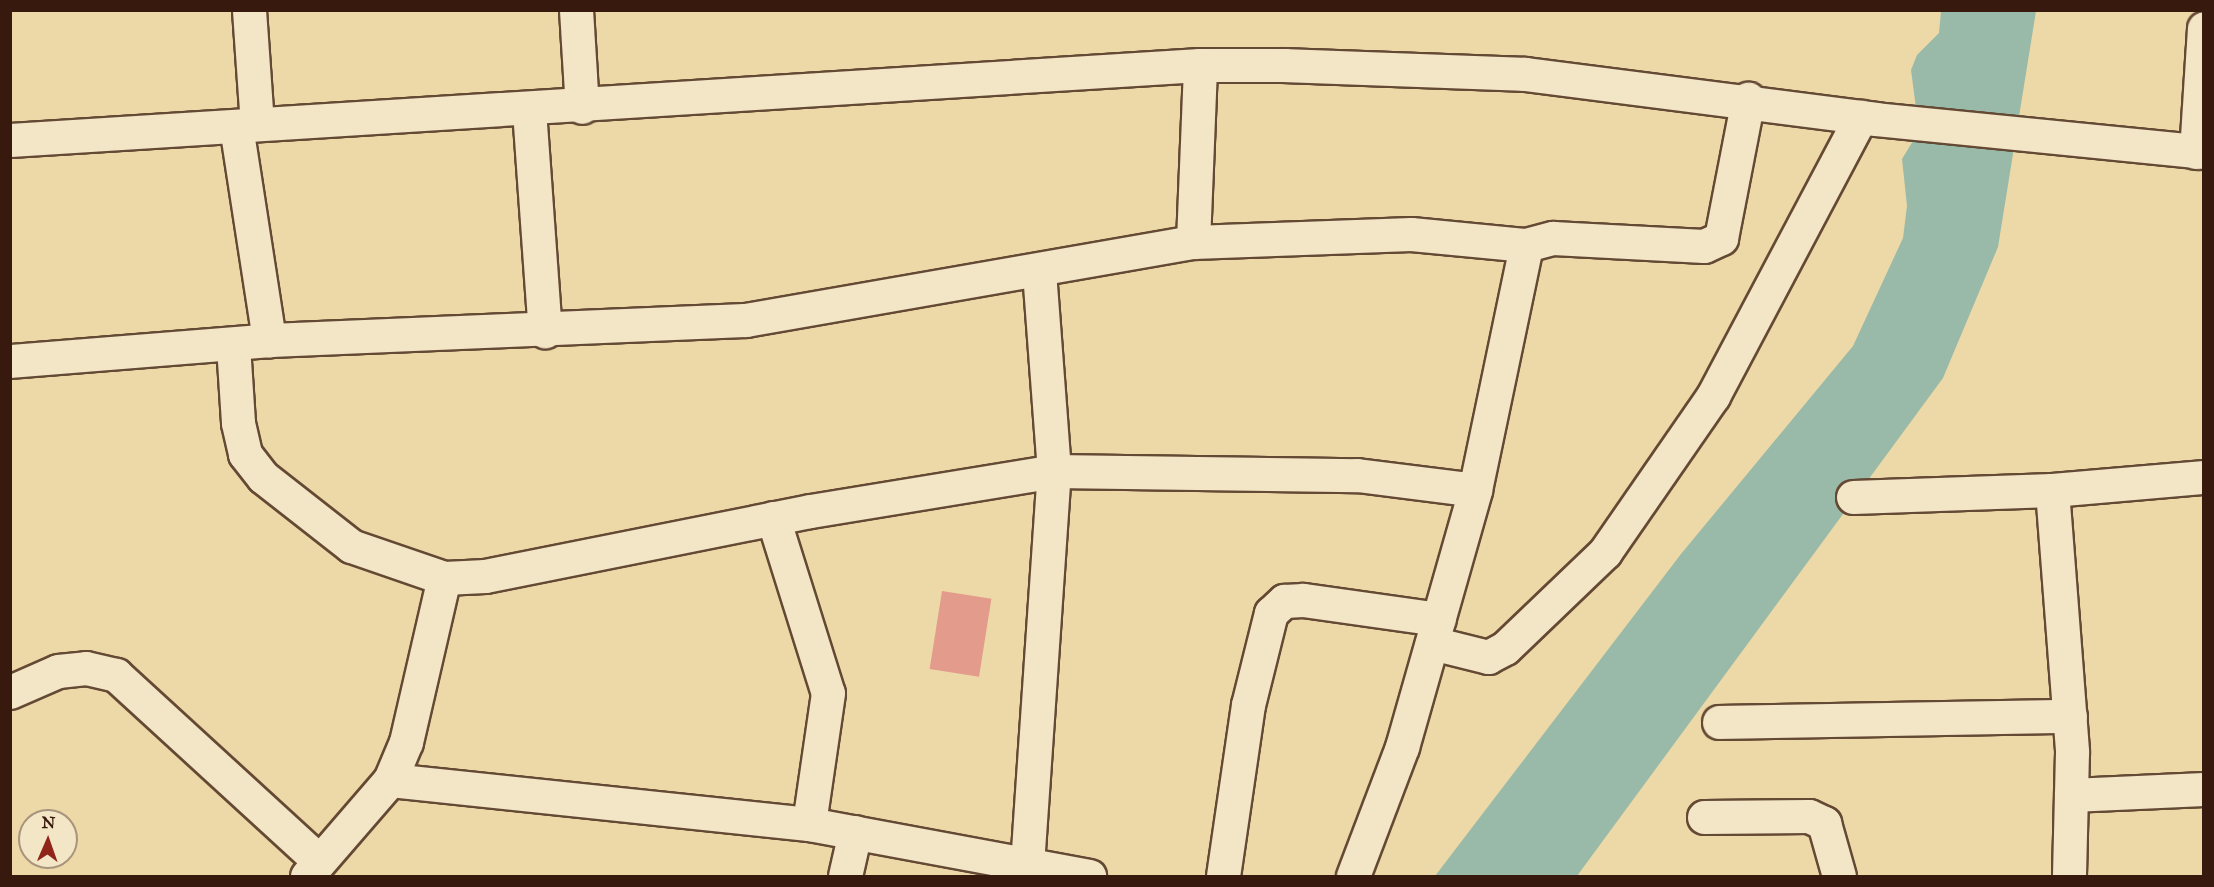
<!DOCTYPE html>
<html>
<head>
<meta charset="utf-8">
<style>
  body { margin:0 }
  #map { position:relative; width:2214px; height:887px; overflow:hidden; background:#edd8a7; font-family:"IM FELL Great Primer",serif }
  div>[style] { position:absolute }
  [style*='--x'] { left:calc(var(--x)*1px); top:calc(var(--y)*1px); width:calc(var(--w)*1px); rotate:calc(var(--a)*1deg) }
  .water>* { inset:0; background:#99baa8 }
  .building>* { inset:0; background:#e39b8c; transform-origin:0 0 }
  .roads { filter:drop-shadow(2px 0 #644934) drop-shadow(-2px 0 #644934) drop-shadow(0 2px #644934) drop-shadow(0 -2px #644934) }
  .minor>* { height:33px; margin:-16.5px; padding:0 16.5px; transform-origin:16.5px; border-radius:16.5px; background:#f3e6c6 }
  span { translate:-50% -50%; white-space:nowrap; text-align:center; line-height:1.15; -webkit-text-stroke:4.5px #f3e6c6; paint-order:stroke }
  .frame { position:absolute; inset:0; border:12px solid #37190d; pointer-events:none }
  .north { position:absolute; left:18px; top:809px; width:60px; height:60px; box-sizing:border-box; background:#f3e6c6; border:2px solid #a8947c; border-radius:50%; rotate:2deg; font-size:16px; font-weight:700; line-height:24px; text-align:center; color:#37190d }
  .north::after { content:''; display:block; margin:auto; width:21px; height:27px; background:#8f2418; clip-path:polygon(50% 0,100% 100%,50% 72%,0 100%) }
</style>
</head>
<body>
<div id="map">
  <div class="water">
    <div style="clip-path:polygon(1941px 11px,2036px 11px,1998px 247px,1943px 378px,1577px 876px,1435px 876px,1681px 554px,1853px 346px,1903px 238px,1907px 206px,1902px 159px,1919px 131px,1911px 70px,1917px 55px,1939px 33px)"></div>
  </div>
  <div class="building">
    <div style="left:942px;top:591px;width:50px;height:79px;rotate:9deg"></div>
  </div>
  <div class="roads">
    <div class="minor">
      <div style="--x:249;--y:10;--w:113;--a:86"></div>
      <div style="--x:576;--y:10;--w:97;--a:86.5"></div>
      <div style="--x:529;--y:110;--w:222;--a:85.9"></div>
      <div style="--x:236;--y:126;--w:217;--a:81.2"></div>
      <div style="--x:10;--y:140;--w:1192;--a:-3.61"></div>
      <div style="--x:1200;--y:65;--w:85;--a:0"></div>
      <div style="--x:1285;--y:65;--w:240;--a:2.1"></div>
      <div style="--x:1525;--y:74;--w:353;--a:7.3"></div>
      <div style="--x:1875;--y:119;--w:331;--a:5.7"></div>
      <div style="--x:2196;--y:152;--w:124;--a:-86.3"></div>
      <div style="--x:1193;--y:242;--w:177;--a:-87.7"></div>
      <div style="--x:233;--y:345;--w:78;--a:86.3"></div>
      <div style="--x:238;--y:423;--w:32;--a:77"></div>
      <div style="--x:245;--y:454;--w:29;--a:52"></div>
      <div style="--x:263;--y:477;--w:112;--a:38.1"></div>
      <div style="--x:351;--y:546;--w:98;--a:19"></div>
      <div style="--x:444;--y:578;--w:41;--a:-2.8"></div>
      <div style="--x:485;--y:576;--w:331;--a:-11.3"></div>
      <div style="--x:810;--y:511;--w:247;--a:-9.3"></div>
      <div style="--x:1054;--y:471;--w:303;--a:0.8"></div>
      <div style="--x:1357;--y:475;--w:119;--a:7.2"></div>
      <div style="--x:10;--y:361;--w:260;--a:-4.6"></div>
      <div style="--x:269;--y:340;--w:477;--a:-2.4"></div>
      <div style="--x:746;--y:320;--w:454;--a:-9.9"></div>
      <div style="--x:1193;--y:242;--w:218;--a:-2.1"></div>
      <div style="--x:1411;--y:234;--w:116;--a:5.5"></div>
      <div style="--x:2052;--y:490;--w:263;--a:85.6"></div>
      <div style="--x:2072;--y:752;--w:124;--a:91.4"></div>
      <div style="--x:1853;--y:497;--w:199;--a:-2"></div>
      <div style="--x:2052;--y:490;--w:153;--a:-4.9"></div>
      <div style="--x:773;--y:518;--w:183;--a:72.6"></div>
      <div style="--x:828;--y:693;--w:132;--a:98.3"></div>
      <div style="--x:1432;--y:643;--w:58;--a:14"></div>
      <div style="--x:1488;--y:657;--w:19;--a:-28"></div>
      <div style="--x:1505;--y:648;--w:139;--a:-43.8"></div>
      <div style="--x:1605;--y:552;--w:190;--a:-55.3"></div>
      <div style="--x:1713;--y:396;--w:316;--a:-62.1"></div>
      <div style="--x:10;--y:692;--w:52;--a:-23.6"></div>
      <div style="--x:58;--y:671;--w:28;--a:-6"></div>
      <div style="--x:86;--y:668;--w:31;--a:13"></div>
      <div style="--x:116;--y:675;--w:275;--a:42.5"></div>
      <div style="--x:1719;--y:722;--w:351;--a:-1"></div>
      <div style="--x:390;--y:780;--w:421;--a:6"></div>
      <div style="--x:809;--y:824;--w:285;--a:10.5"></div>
      <div style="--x:2071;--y:795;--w:133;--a:-2.6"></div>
      <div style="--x:1704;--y:817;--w:105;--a:-0.5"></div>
      <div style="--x:1809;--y:816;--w:17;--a:25"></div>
      <div style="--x:1824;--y:823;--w:55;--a:74.2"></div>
      <div style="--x:1027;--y:865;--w:395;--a:-86.1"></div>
      <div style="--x:1054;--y:471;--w:200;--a:-94.3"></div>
      <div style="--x:307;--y:876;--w:127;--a:-49.2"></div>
      <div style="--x:390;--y:780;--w:41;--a:-67.2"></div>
      <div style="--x:406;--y:742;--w:168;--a:-77"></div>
      <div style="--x:845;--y:876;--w:45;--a:-77.2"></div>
      <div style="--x:1223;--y:876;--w:173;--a:-81.7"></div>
      <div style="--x:1248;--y:705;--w:95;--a:-76"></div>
      <div style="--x:1271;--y:613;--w:18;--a:-43"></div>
      <div style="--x:1284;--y:601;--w:19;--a:-3"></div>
      <div style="--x:1303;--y:600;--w:137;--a:8"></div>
      <div style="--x:1353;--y:876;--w:138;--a:-69.2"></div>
      <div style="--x:1402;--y:747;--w:267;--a:-74.1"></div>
      <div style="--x:1475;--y:490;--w:250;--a:-78.2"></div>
      <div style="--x:1526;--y:245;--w:28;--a:-15"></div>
      <div style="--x:1553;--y:238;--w:151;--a:3"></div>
      <div style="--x:1704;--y:246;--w:19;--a:-25"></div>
      <div style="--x:1721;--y:238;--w:142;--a:-79"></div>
    </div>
  </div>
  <div class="frame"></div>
  <div class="north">N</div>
</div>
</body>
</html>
